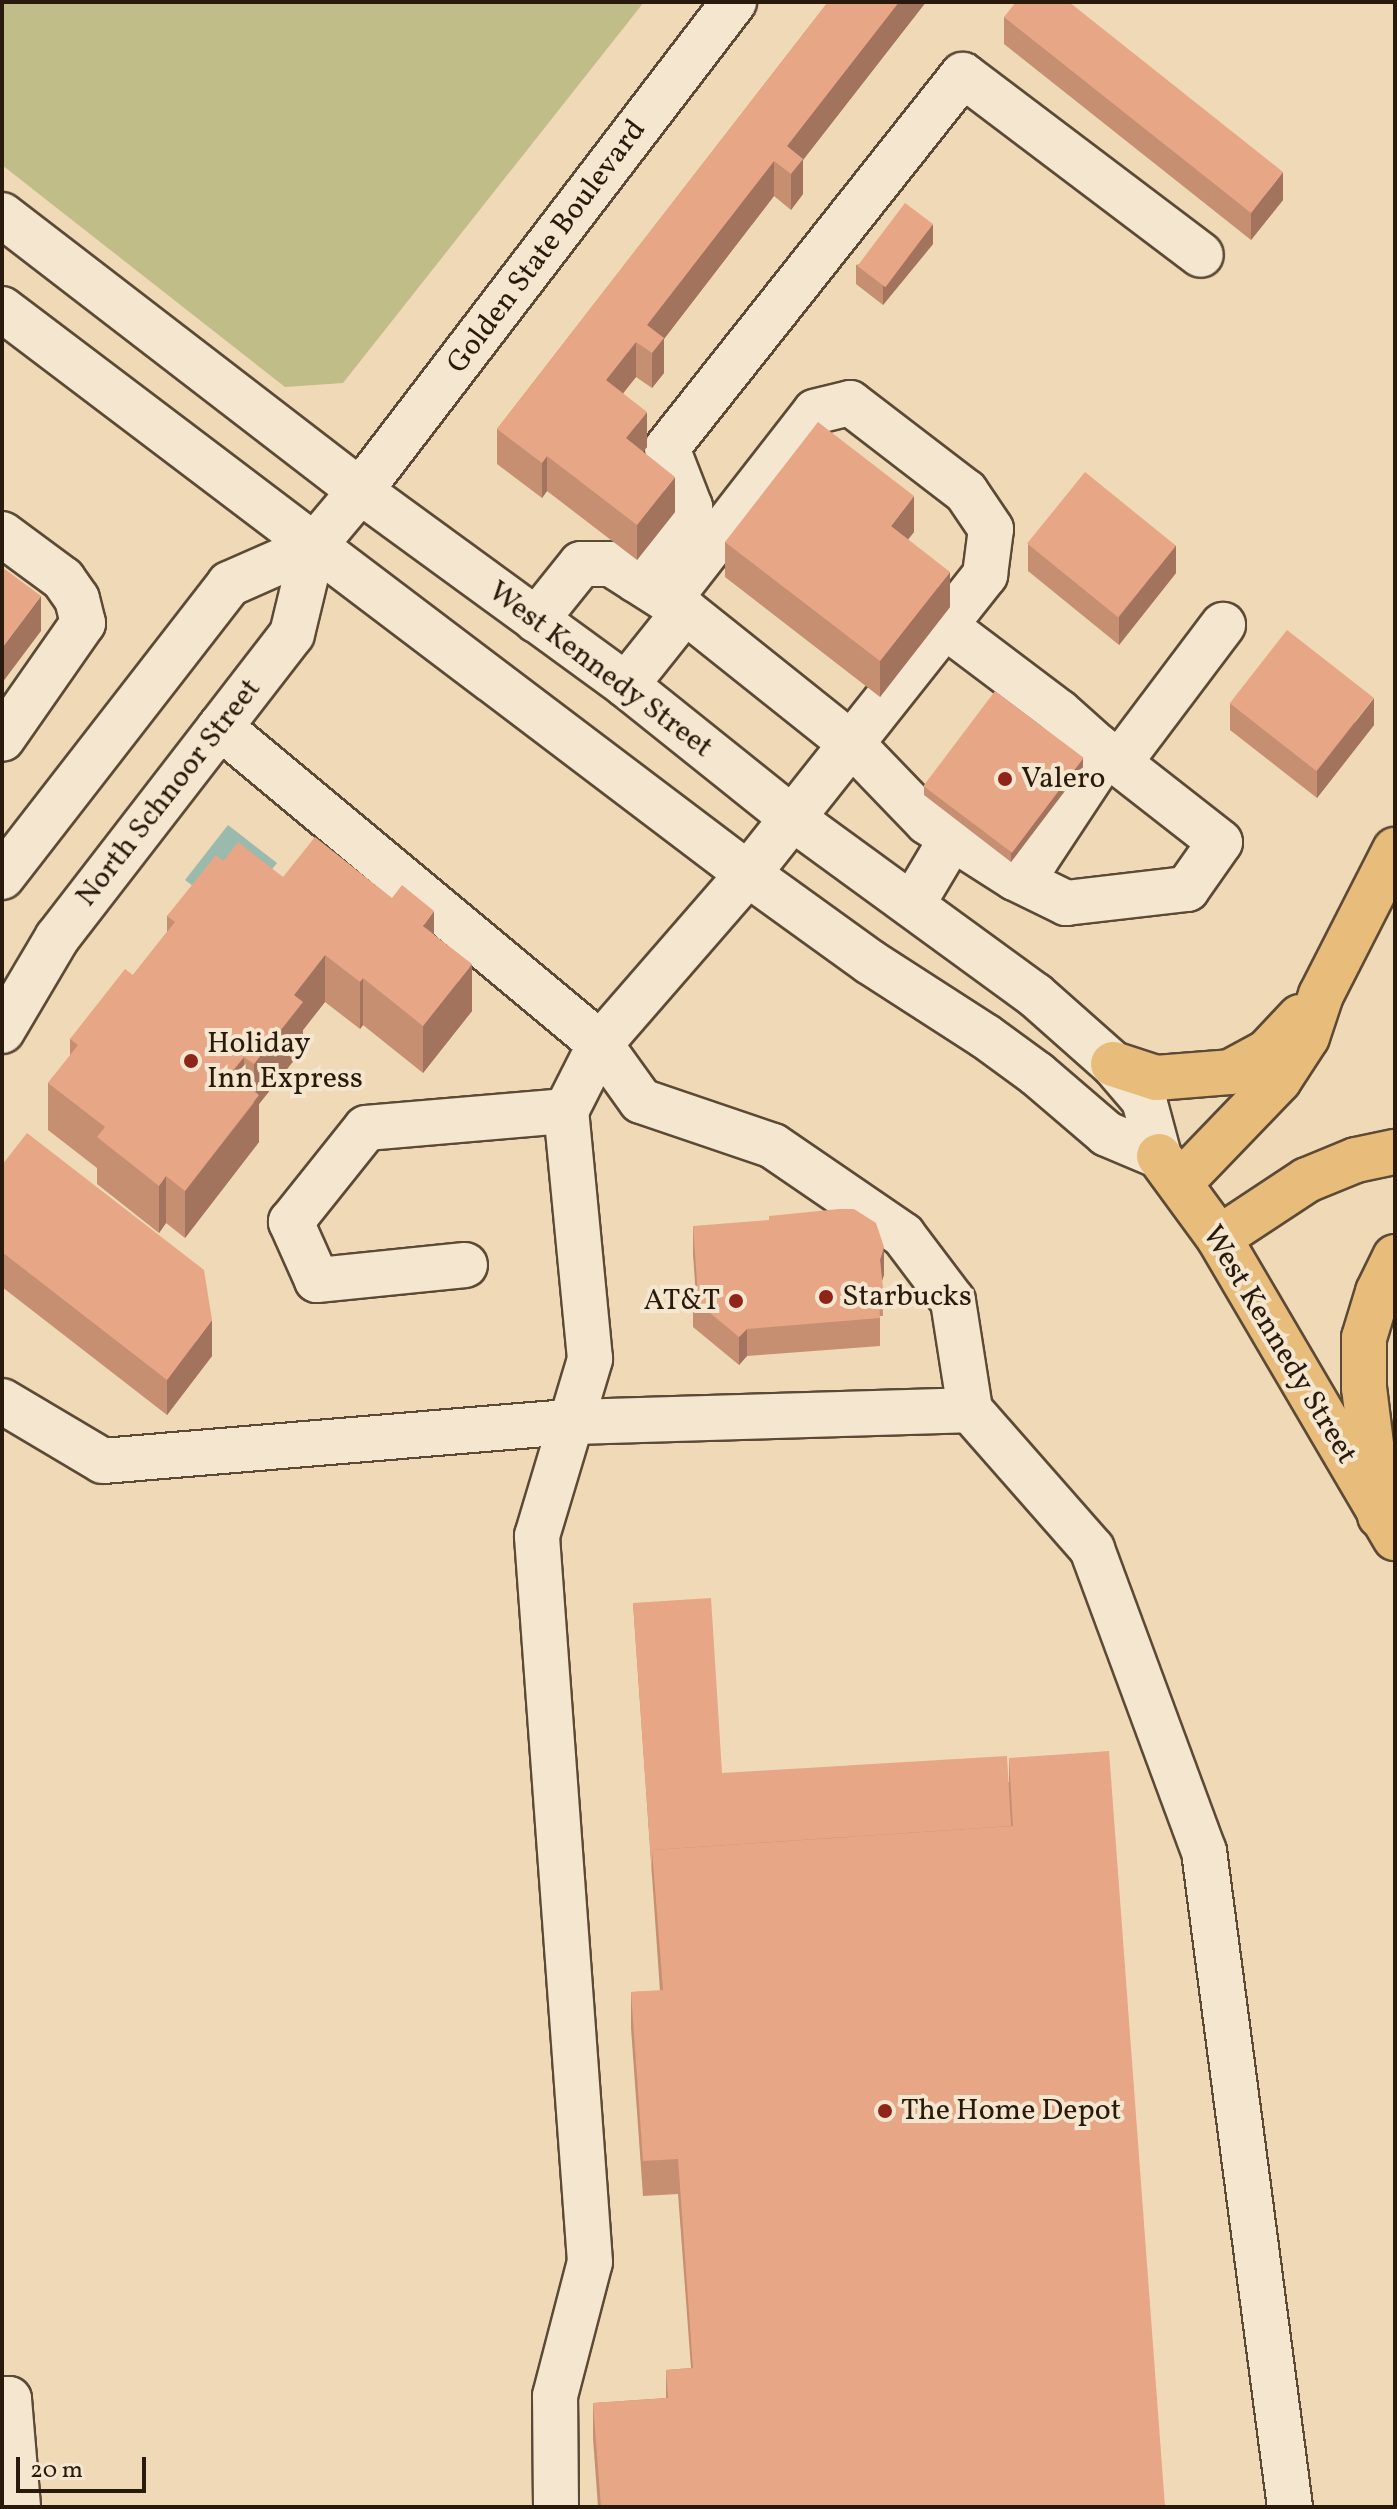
<!DOCTYPE html>
<html>
<head>
<meta charset="utf-8">
<style>
  body { margin:0 }
  #map { position:relative; width:1397px; height:2509px; overflow:hidden; background:#f0d9b6; font-family:Vollkorn,serif }
  div>[style] { position:absolute }
  [style*='--x'] { left:calc(var(--x)*1px); top:calc(var(--y)*1px); width:calc(var(--w)*1px); rotate:calc(var(--a)*1deg) }
  .green>* { inset:0; background:#c1bd88 }
  .water>* { inset:0; background:#9abaae }
  .roads { filter:drop-shadow(2px 0 #5c4a36) drop-shadow(-2px 0 #5c4a36) drop-shadow(0 2px #5c4a36) drop-shadow(0 -2px #5c4a36) }
  .minor>* { height:44px; margin:-22px; padding:0 22px; transform-origin:22px; border-radius:22px; background:#f5e6d0 }
  .major>* { height:44px; margin:-22px; padding:0 22px; transform-origin:22px; border-radius:22px; background:#e8bc7b }
  .highway>* { height:44px; margin:-22px; padding:0 22px; transform-origin:22px; border-radius:22px; background:#e8bc7b }
  .wall>* { inset:0; background:#c78f72 }
  .shaded-wall>* { inset:0; background:#a2745d }
  .building>* { inset:0; background:#e7a685; transform-origin:0 0 }
  .dots>* { width:22px; height:22px; translate:-50% -50%; box-sizing:border-box; border:4px solid #f5e6d0; border-radius:50% }
  span { translate:-50% -50%; white-space:nowrap; text-align:center; line-height:1.15; -webkit-text-stroke:8px #f5e6d0; paint-order:stroke }
  .street-label { font-size:30px; color:#2a1a0c }
  .poi-label { font-size:30px; color:#2a1a0c }
  .left { translate:0 -50%; text-align:left }
  .right { translate:-100% -50%; text-align:right }
  .frame { position:absolute; inset:0; border:4px solid #2a1a0c; pointer-events:none }
  .scale { position:absolute; left:16px; top:2457px; width:130px; height:36px; box-sizing:border-box; border:4px solid #2a1a0c; border-top:0; padding-left:10px; font-size:24px; line-height:28px; white-space:nowrap; color:#2a1a0c; -webkit-text-stroke:6px #f5e6d0; paint-order:stroke }
</style>
</head>
<body>
<div id="map">
  <div class="green">
    <div style="clip-path:polygon(2px 2px,644px 2px,343px 383px,285px 387px,2px 165px)"></div>
  </div>
  <div class="water">
    <div style="clip-path:polygon(228px 825px,277px 863px,255px 890px,205px 895px,185px 880px)"></div>
  </div>
  <div class="roads">
    <div class="minor">
      <div style="--x:2;--y:215;--w:452;--a:37.6"></div>
      <div style="--x:360;--y:491;--w:329;--a:36.1"></div>
      <div style="--x:626;--y:685;--w:213;--a:38.7"></div>
      <div style="--x:792;--y:818;--w:301;--a:36.1"></div>
      <div style="--x:1035;--y:995;--w:104;--a:41.5"></div>
      <div style="--x:1113;--y:1064;--w:48;--a:49.3"></div>
      <div style="--x:1144;--y:1100;--w:58;--a:75"></div>
      <div style="--x:2;--y:309;--w:936;--a:37.14"></div>
      <div style="--x:748;--y:874;--w:150;--a:35.8"></div>
      <div style="--x:870;--y:962;--w:137;--a:32.8"></div>
      <div style="--x:985;--y:1036;--w:64;--a:36.2"></div>
      <div style="--x:1037;--y:1074;--w:92;--a:40.6"></div>
      <div style="--x:1107;--y:1134;--w:56;--a:22.9"></div>
      <div style="--x:2;--y:534;--w:76;--a:36.4"></div>
      <div style="--x:63;--y:579;--w:24;--a:55"></div>
      <div style="--x:77;--y:599;--w:25;--a:76"></div>
      <div style="--x:83;--y:623;--w:141;--a:124.9"></div>
      <div style="--x:636;--y:580;--w:91;--a:-53.5"></div>
      <div style="--x:690;--y:507;--w:63;--a:-111.3"></div>
      <div style="--x:667;--y:448;--w:476;--a:-51.6"></div>
      <div style="--x:963;--y:75;--w:298;--a:37.1"></div>
      <div style="--x:536;--y:620;--w:72;--a:-51.2"></div>
      <div style="--x:581;--y:564;--w:30;--a:0"></div>
      <div style="--x:611;--y:564;--w:88;--a:32.4"></div>
      <div style="--x:685;--y:611;--w:215;--a:38.6"></div>
      <div style="--x:853;--y:745;--w:107;--a:46.1"></div>
      <div style="--x:927;--y:822;--w:104;--a:32.5"></div>
      <div style="--x:1015;--y:878;--w:28;--a:-41"></div>
      <div style="--x:1036;--y:860;--w:113;--a:-56.6"></div>
      <div style="--x:1098;--y:766;--w:20;--a:-93"></div>
      <div style="--x:1097;--y:746;--w:51;--a:-138.2"></div>
      <div style="--x:1059;--y:712;--w:143;--a:-143"></div>
      <div style="--x:626;--y:685;--w:95;--a:-51.4"></div>
      <div style="--x:220;--y:727;--w:495;--a:39.8"></div>
      <div style="--x:600;--y:1044;--w:70;--a:54.3"></div>
      <div style="--x:641;--y:1101;--w:139;--a:18.8"></div>
      <div style="--x:773;--y:1146;--w:158;--a:34.4"></div>
      <div style="--x:903;--y:1235;--w:83;--a:52.9"></div>
      <div style="--x:953;--y:1301;--w:110;--a:81.1"></div>
      <div style="--x:1119;--y:763;--w:173;--a:-53"></div>
      <div style="--x:2;--y:877;--w:371;--a:-52.2"></div>
      <div style="--x:229;--y:584;--w:92;--a:-23.8"></div>
      <div style="--x:313;--y:547;--w:73;--a:-50"></div>
      <div style="--x:360;--y:491;--w:616;--a:-52.59"></div>
      <div style="--x:1015;--y:878;--w:57;--a:26.1"></div>
      <div style="--x:1066;--y:903;--w:122;--a:-6.6"></div>
      <div style="--x:1187;--y:889;--w:57;--a:-54.9"></div>
      <div style="--x:1220;--y:842;--w:156;--a:-142"></div>
      <div style="--x:912;--y:905;--w:78;--a:-59.2"></div>
      <div style="--x:2;--y:1031;--w:108;--a:-59.4"></div>
      <div style="--x:57;--y:938;--w:384;--a:-52.3"></div>
      <div style="--x:292;--y:634;--w:89;--a:-76.4"></div>
      <div style="--x:465;--y:1265;--w:149;--a:174.2"></div>
      <div style="--x:317;--y:1280;--w:64;--a:-114.1"></div>
      <div style="--x:291;--y:1222;--w:120;--a:-51.4"></div>
      <div style="--x:366;--y:1128;--w:201;--a:-4.9"></div>
      <div style="--x:2;--y:1401;--w:117;--a:30.7"></div>
      <div style="--x:103;--y:1461;--w:470;--a:-4.8"></div>
      <div style="--x:571;--y:1422;--w:399;--a:-1.7"></div>
      <div style="--x:970;--y:1410;--w:185;--a:48.7"></div>
      <div style="--x:1092;--y:1549;--w:322;--a:69.7"></div>
      <div style="--x:1204;--y:1851;--w:662;--a:82.53"></div>
      <div style="--x:2;--y:2399;--w:7;--a:0"></div>
      <div style="--x:9;--y:2399;--w:108;--a:85.2"></div>
      <div style="--x:556;--y:2507;--w:111;--a:-90.5"></div>
      <div style="--x:555;--y:2396;--w:138;--a:-75.4"></div>
      <div style="--x:590;--y:2262;--w:728;--a:-94.18"></div>
      <div style="--x:537;--y:1536;--w:185;--a:-73.3"></div>
      <div style="--x:590;--y:1359;--w:249;--a:-95.5"></div>
      <div style="--x:566;--y:1111;--w:75;--a:-63.1"></div>
      <div style="--x:600;--y:1044;--w:225;--a:-49"></div>
      <div style="--x:748;--y:874;--w:382;--a:-51.6"></div>
      <div style="--x:985;--y:575;--w:46;--a:-82.6"></div>
      <div style="--x:991;--y:529;--w:45;--a:-124"></div>
      <div style="--x:966;--y:492;--w:146;--a:-142.5"></div>
      <div style="--x:850;--y:403;--w:36;--a:166"></div>
      <div style="--x:815;--y:412;--w:239;--a:127.9"></div>
    </div>
    <div class="major">
      <div style="--x:1159;--y:1156;--w:102;--a:53.8"></div>
      <div style="--x:1219;--y:1238;--w:348;--a:59.6"></div>
    </div>
    <div class="highway">
      <div style="--x:1113;--y:1064;--w:45;--a:18"></div>
      <div style="--x:1156;--y:1078;--w:74;--a:-4.6"></div>
      <div style="--x:1230;--y:1072;--w:42;--a:-28.4"></div>
      <div style="--x:1267;--y:1052;--w:48;--a:-46.7"></div>
      <div style="--x:1180;--y:1183;--w:143;--a:-46.1"></div>
      <div style="--x:1279;--y:1080;--w:51;--a:-56.9"></div>
      <div style="--x:1307;--y:1037;--w:44;--a:-71.6"></div>
      <div style="--x:1321;--y:995;--w:163;--a:-63"></div>
      <div style="--x:1219;--y:1238;--w:105;--a:-33.4"></div>
      <div style="--x:1307;--y:1180;--w:53;--a:-22.2"></div>
      <div style="--x:1356;--y:1160;--w:40;--a:-12"></div>
      <div style="--x:1380;--y:1516;--w:129;--a:-97.1"></div>
      <div style="--x:1364;--y:1388;--w:50;--a:-90"></div>
      <div style="--x:1364;--y:1338;--w:48;--a:-73.1"></div>
      <div style="--x:1378;--y:1292;--w:39;--a:-64"></div>
    </div>
  </div>
  <div class="wall">
    <div style="clip-path:polygon(828px 2px,926px 2px,803px 160px,803px 194px,791px 210px,774px 196px,664px 339px,664px 373px,652px 388px,636px 377px,623px 393px,647px 447px,643px 452px,675px 512px,637px 560px,547px 491px,542px 498px,497px 464px,497px 429px)"></div>
    <div style="clip-path:polygon(1004px 17px,1283px 200px,1251px 240px,1004px 44px)"></div>
    <div style="clip-path:polygon(933px 244px,883px 305px,856px 284px,856px 265px)"></div>
    <div style="clip-path:polygon(914px 532px,908px 539px,950px 607px,880px 697px,725px 577px,725px 542px)"></div>
    <div style="clip-path:polygon(1028px 544px,1176px 573px,1119px 645px,1028px 571px)"></div>
    <div style="clip-path:polygon(1230px 703px,1374px 725px,1317px 798px,1230px 730px)"></div>
    <div style="clip-path:polygon(1083px 767px,1011px 862px,924px 795px,924px 786px)"></div>
    <div style="clip-path:polygon(223px 861px,283px 877px,434px 935px,472px 1011px,423px 1073px,363px 1025px,360px 1029px,325px 1002px,303px 1030px,303px 1049px,259px 1104px,259px 1142px,185px 1238px,166px 1223px,159px 1233px,97px 1184px,97px 1168px,48px 1130px,48px 1083px,70px 1056px,70px 1039px,133px 975px,167px 932px,167px 916px)"></div>
    <div style="clip-path:polygon(2px 1165px,212px 1356px,167px 1415px,2px 1287px)"></div>
    <div style="clip-path:polygon(693px 1226px,884px 1275px,882px 1280px,883px 1316px,880px 1316px,880px 1346px,747px 1356px,739px 1365px,693px 1327px,693px 1299px,696px 1297px,693px 1254px)"></div>
    <div style="clip-path:polygon(633px 1603px,722px 1773px,1009px 1782px,1009px 1758px,1165px 2507px,598px 2507px,593px 2438px,593px 2403px,666px 2398px,666px 2370px,691px 2368px,678px 2194px,643px 2196px,631px 2028px,631px 1992px,660px 1991px)"></div>
  </div>
  <div class="shaded-wall">
    <div style="clip-path:polygon(899px 2px,926px 2px,803px 160px,803px 194px,791px 210px,791px 174px,787px 146px)"></div>
    <div style="clip-path:polygon(774px 161px,774px 196px,664px 339px,664px 373px,652px 388px,652px 353px,647px 325px)"></div>
    <div style="clip-path:polygon(1283px 172px,1283px 200px,1251px 240px,1251px 213px)"></div>
    <div style="clip-path:polygon(933px 224px,933px 244px,883px 305px,883px 286px)"></div>
    <div style="clip-path:polygon(636px 342px,636px 377px,606px 415px,606px 380px)"></div>
    <div style="clip-path:polygon(647px 412px,647px 447px,626px 474px,626px 438px)"></div>
    <div style="clip-path:polygon(547px 456px,547px 491px,542px 498px,542px 463px)"></div>
    <div style="clip-path:polygon(675px 477px,675px 512px,637px 560px,637px 525px)"></div>
    <div style="clip-path:polygon(914px 496px,914px 532px,891px 561px,891px 526px)"></div>
    <div style="clip-path:polygon(1176px 545px,1176px 573px,1119px 645px,1119px 617px)"></div>
    <div style="clip-path:polygon(950px 572px,950px 607px,880px 697px,880px 661px)"></div>
    <div style="clip-path:polygon(41px 596px,41px 631px,2px 683px,2px 648px)"></div>
    <div style="clip-path:polygon(1374px 698px,1374px 725px,1317px 798px,1317px 771px)"></div>
    <div style="clip-path:polygon(1083px 758px,1083px 767px,1011px 862px,1011px 852px)"></div>
    <div style="clip-path:polygon(434px 911px,434px 958px,423px 926px)"></div>
    <div style="clip-path:polygon(325px 955px,325px 1002px,303px 1030px,303px 1049px,259px 1104px,259px 1142px,185px 1238px,185px 1191px,254px 1103px,254px 1064px,294px 995px)"></div>
    <div style="clip-path:polygon(472px 964px,472px 1011px,423px 1073px,423px 1026px)"></div>
    <div style="clip-path:polygon(363px 978px,363px 1025px,360px 1029px,360px 982px)"></div>
    <div style="clip-path:polygon(244px 1057px,244px 1104px,231px 1073px)"></div>
    <div style="clip-path:polygon(166px 1176px,166px 1223px,159px 1233px,159px 1186px)"></div>
    <div style="clip-path:polygon(884px 1247px,884px 1275px,880px 1287px,880px 1259px)"></div>
    <div style="clip-path:polygon(212px 1320px,212px 1356px,167px 1415px,167px 1380px)"></div>
    <div style="clip-path:polygon(747px 1329px,747px 1356px,739px 1365px,739px 1337px)"></div>
  </div>
  <div class="building">
    <div style="clip-path:polygon(828px 2px,899px 2px,787px 146px,803px 159px,791px 174px,774px 161px,647px 325px,664px 338px,652px 353px,636px 342px,606px 380px,647px 412px,626px 438px,675px 477px,637px 525px,547px 456px,542px 463px,497px 429px)"></div>
    <div style="clip-path:polygon(1016px 2px,1069px 2px,1283px 172px,1251px 213px,1004px 17px)"></div>
    <div style="left:905px;top:203px;width:35px;height:79px;rotate:37deg"></div>
    <div style="clip-path:polygon(818px 422px,914px 496px,891px 526px,950px 572px,880px 661px,725px 542px)"></div>
    <div style="left:1085px;top:472px;width:117px;height:92px;rotate:39deg"></div>
    <div style="clip-path:polygon(2px 567px,41px 596px,2px 648px)"></div>
    <div style="left:1287px;top:630px;width:110px;height:93px;rotate:38deg"></div>
    <div style="left:995px;top:691px;width:111px;height:119px;rotate:37deg"></div>
    <div style="clip-path:polygon(315px 837px,392px 898px,402px 885px,434px 911px,423px 926px,472px 964px,423px 1026px,363px 978px,360px 982px,325px 955px,294px 995px,303px 1002px,254px 1064px,244px 1057px,231px 1073px,259px 1095px,185px 1191px,166px 1176px,159px 1186px,97px 1137px,105px 1127px,48px 1083px,78px 1045px,70px 1039px,125px 969px,133px 975px,175px 922px,167px 916px,216px 855px,223px 861px,238px 842px,283px 877px)"></div>
    <div style="clip-path:polygon(27px 1133px,204px 1270px,212px 1320px,167px 1380px,2px 1252px,2px 1165px)"></div>
    <div style="clip-path:polygon(839px 1209px,854px 1209px,876px 1223px,884px 1247px,880px 1259px,883px 1288px,878px 1288px,880px 1318px,747px 1329px,739px 1337px,693px 1299px,698px 1295px,693px 1226px,769px 1220px,769px 1216px)"></div>
    <div style="clip-path:polygon(711px 1598px,722px 1773px,1007px 1756px,1011px 1826px,652px 1850px,652px 1875px,633px 1603px)"></div>
    <div style="clip-path:polygon(1109px 1751px,1165px 2507px,601px 2507px,593px 2403px,668px 2398px,666px 2370px,693px 2368px,678px 2159px,643px 2161px,631px 1992px,663px 1990px,652px 1850px,1013px 1826px,1009px 1758px)"></div>
  </div>
  <div class="dots">
    <div style="left:1005px;top:779px;background:#8f2418"></div>
    <div style="left:191px;top:1061px;background:#8f2418"></div>
    <div style="left:826px;top:1297px;background:#8f2418"></div>
    <div style="left:736px;top:1301px;background:#8f2418"></div>
    <div style="left:885px;top:2111px;background:#8f2418"></div>
  </div>
  <div class="street-label">
    <span style="left:547px;top:247px;rotate:-53deg">Golden State Boulevard</span>
    <span style="left:600px;top:670px;rotate:37deg">West Kennedy Street</span>
    <span style="left:169px;top:793px;rotate:-52deg">North Schnoor Street</span>
    <span style="left:1279px;top:1345px;rotate:59deg">West Kennedy Street</span>
  </div>
  <div class="poi-label">
    <span class="left" style="left:1021px;top:779px">Valero</span>
    <span class="left" style="left:207px;top:1061px">Holiday<br>Inn Express</span>
    <span class="left" style="left:842px;top:1297px">Starbucks</span>
    <span class="right" style="left:720px;top:1301px">AT&amp;T</span>
    <span class="left" style="left:901px;top:2111px">The Home Depot</span>
  </div>
  <div class="frame"></div>
  <div class="scale">20 m</div>
</div>
</body>
</html>
